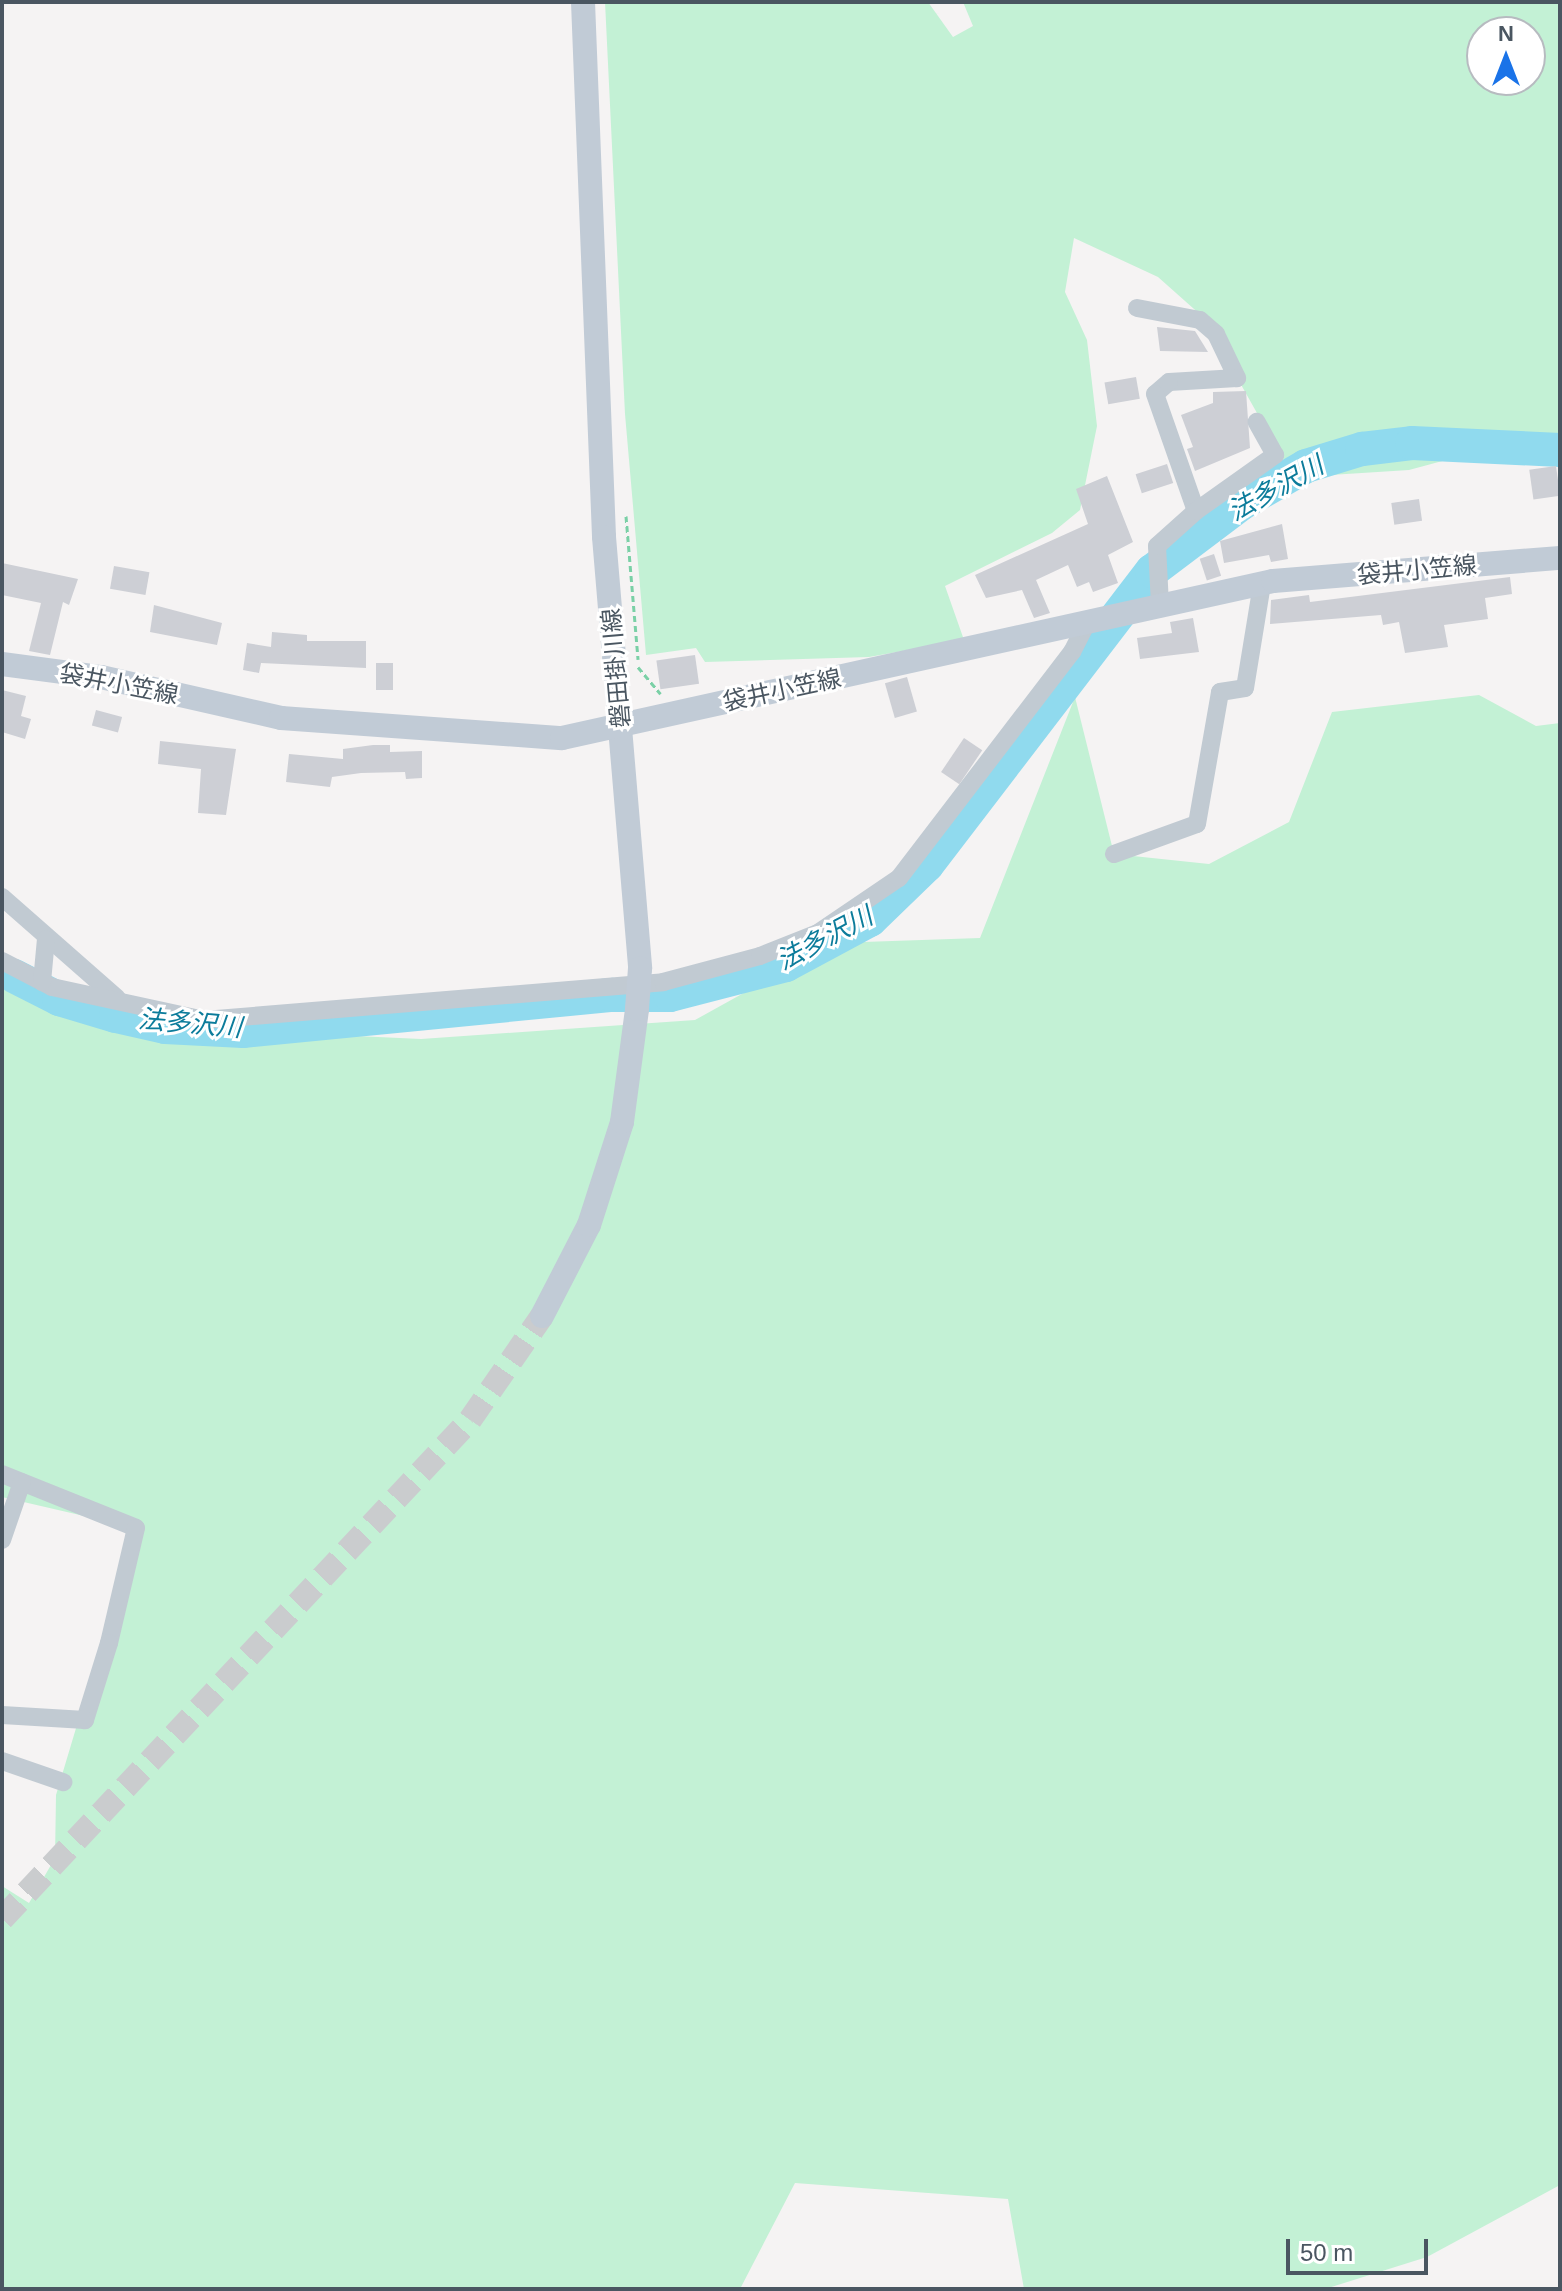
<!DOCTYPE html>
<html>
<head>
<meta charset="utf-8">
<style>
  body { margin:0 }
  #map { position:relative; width:1562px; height:2291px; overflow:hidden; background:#f5f3f3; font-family:Helvetica,"Noto Sans JP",sans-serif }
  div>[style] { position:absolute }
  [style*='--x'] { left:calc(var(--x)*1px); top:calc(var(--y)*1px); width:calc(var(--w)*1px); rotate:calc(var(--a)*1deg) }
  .green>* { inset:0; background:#c3f1d5 }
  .river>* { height:34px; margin:-17px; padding:0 17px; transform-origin:17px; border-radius:17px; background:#90daee }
  .building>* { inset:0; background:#cdcfd5; transform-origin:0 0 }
  .secondary-tunnel>* { height:24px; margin-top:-12px; transform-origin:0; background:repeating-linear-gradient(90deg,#caccce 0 24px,transparent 0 36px) }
  .path>* { height:3px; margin-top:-1.5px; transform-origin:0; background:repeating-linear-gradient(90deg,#7ad0a6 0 6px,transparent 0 10px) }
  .street>* { height:18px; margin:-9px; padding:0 9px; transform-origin:9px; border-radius:9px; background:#c1cad2 }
  .secondary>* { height:24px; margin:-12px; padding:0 12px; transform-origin:12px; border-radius:12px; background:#c1cbd6 }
  .secondary-bridge>* { height:24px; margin:-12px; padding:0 12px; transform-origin:12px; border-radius:12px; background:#c1cbd6 }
  span { translate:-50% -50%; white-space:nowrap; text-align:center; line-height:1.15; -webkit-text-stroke:6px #fff; paint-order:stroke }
  .street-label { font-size:24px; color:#4a5661 }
  .water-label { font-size:26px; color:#0c7c9b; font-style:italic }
  .frame { position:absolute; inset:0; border:4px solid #4a5661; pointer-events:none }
  .north { position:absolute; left:1466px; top:16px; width:80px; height:80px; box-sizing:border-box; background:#fff; border:2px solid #b7bbc0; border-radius:50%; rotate:0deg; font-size:22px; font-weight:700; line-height:32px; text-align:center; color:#4a5661 }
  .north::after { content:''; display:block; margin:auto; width:28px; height:36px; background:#1a73e8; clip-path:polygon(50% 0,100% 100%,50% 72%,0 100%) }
  .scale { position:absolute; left:1286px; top:2239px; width:142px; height:36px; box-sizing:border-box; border:4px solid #4a5661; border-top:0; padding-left:10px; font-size:24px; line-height:28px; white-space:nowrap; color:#4a5661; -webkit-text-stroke:6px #fff; paint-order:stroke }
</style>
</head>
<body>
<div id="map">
  <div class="green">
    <div style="clip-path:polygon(evenodd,605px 2px,928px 2px,953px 37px,973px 26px,963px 2px,1560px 2px,1560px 442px,1524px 439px,1409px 470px,1299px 477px,1284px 461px,1203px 317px,1158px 277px,1074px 238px,1065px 292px,1087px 340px,1097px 426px,1080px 510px,1052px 533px,945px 586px,964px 640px,869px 657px,705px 662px,696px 648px,646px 655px,625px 414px,605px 2px,1482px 32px,1530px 32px,1530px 80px,1482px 80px,1482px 32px)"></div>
    <div style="clip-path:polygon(1479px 695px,1536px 726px,1560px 723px,1560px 2185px,1427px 2257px,1325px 2289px,1024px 2289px,1008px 2199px,795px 2183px,740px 2289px,2px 2289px,2px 1886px,29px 1903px,55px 1858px,56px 1795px,136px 1528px,2px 1497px,2px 963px,52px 987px,225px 1030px,421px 1039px,695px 1020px,834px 943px,980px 938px,1075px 697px,1114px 854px,1209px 864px,1289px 822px,1332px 712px)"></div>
  </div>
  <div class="river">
    <div style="--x:14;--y:976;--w:51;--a:27.1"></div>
    <div style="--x:59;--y:999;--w:59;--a:16.6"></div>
    <div style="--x:116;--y:1016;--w:50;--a:12.7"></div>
    <div style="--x:165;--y:1027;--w:78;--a:2.9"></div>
    <div style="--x:243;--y:1031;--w:371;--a:-5.6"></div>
    <div style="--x:612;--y:995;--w:58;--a:0"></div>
    <div style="--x:670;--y:995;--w:120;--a:-14.5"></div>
    <div style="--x:786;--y:965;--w:95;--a:-28.2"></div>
    <div style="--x:870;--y:920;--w:79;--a:-44"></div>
    <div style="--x:927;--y:865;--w:370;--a:-52.6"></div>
    <div style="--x:1152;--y:571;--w:113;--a:-37.1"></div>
    <div style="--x:1242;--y:503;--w:74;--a:-30"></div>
    <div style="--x:1306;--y:466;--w:59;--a:-16.9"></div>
    <div style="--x:1362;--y:449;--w:50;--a:-6.8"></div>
    <div style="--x:1412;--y:443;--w:148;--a:2.7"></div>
  </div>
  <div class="building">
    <div style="clip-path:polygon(1157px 327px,1195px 331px,1208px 352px,1160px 351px)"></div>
    <div style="left:1136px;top:377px;width:22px;height:32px;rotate:80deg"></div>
    <div style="clip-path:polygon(1246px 391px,1250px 448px,1195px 471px,1187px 449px,1193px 447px,1181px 415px,1213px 403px,1213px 392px)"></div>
    <div style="left:1167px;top:464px;width:20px;height:33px;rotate:72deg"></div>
    <div style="left:1556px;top:466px;width:30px;height:27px;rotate:82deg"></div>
    <div style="clip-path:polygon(1107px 476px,1133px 542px,1108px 555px,1118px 583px,1093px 592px,1089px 582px,1077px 587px,1068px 565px,1036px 580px,1050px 613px,1034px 618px,1022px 590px,986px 598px,975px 575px,1088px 524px,1076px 489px)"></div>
    <div style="left:1419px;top:499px;width:22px;height:28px;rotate:82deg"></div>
    <div style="clip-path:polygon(1282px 524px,1288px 559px,1271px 562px,1269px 555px,1224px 563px,1220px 541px)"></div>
    <div style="left:1214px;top:554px;width:23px;height:15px;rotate:72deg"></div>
    <div style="clip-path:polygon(2px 563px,78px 579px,69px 605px,63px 602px,50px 655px,29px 651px,41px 603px,2px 595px)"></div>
    <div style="left:114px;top:566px;width:36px;height:23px;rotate:10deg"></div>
    <div style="clip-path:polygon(1510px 577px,1512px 594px,1485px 598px,1488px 619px,1444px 625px,1448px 647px,1405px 653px,1399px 622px,1383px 625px,1381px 615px,1270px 624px,1271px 600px,1309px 595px,1310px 602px)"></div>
    <div style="clip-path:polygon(154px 605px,222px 623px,217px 645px,150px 632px)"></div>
    <div style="clip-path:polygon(1193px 618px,1199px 652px,1140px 659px,1137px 638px,1172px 633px,1170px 622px)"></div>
    <div style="clip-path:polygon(272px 632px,307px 635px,307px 641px,366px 641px,366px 668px,261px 663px,259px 673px,243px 670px,247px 643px,271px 647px)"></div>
    <div style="left:695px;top:655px;width:29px;height:39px;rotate:82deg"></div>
    <div style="left:376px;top:663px;width:17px;height:27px"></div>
    <div style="left:907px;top:677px;width:36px;height:23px;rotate:74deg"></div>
    <div style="clip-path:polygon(2px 690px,26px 696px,21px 716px,31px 719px,25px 739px,2px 732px)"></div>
    <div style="left:96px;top:710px;width:27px;height:16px;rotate:15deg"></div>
    <div style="left:964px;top:738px;width:22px;height:41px;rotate:34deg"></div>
    <div style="clip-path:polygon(160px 741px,236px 749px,226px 815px,198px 813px,201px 769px,158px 764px)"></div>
    <div style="clip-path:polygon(373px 745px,390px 745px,390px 752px,422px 751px,422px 778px,406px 779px,405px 772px,361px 773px,332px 777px,330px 787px,286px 782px,289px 754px,343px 759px,343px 749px)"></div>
  </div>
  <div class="secondary-tunnel">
    <div style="--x:2;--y:1919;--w:684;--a:-46.84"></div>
    <div style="--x:470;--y:1420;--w:126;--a:-55.3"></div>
  </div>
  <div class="path">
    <div style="--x:626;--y:516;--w:144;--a:85.2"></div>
    <div style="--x:638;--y:667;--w:35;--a:50"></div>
  </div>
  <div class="street">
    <div style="--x:1137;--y:308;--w:64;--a:10.8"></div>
    <div style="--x:1200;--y:320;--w:21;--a:41"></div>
    <div style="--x:1216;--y:334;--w:49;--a:64.5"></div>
    <div style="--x:1237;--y:378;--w:68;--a:176.6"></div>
    <div style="--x:1169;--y:382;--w:18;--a:139"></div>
    <div style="--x:1155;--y:394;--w:124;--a:70.7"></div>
    <div style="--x:1160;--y:605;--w:59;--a:-92.9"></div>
    <div style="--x:1157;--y:546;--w:52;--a:-41.9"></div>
    <div style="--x:1196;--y:511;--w:97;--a:-35.3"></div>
    <div style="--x:1275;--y:455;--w:38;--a:-119"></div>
    <div style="--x:1114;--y:854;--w:88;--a:-19.9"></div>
    <div style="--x:1197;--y:824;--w:134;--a:-80.1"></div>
    <div style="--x:1220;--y:692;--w:25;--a:-9"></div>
    <div style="--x:1245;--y:688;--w:105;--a:-80.7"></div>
    <div style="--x:2;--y:897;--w:153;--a:41.3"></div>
    <div style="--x:2;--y:961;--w:56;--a:27.5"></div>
    <div style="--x:52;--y:987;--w:156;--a:12.2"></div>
    <div style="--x:204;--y:1020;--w:461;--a:-4.7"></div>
    <div style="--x:663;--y:982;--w:100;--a:-15"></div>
    <div style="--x:760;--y:956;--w:62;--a:-21.6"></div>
    <div style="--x:818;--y:933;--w:98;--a:-34.2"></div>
    <div style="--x:899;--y:878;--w:285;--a:-52.6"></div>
    <div style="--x:1072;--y:652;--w:33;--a:-63"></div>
    <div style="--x:42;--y:982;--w:43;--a:-84.7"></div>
    <div style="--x:2;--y:1474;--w:144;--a:21.9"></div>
    <div style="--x:136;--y:1528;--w:118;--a:103.2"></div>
    <div style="--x:109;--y:1643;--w:81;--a:107.3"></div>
    <div style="--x:85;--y:1720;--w:83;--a:-176.6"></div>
    <div style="--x:2;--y:1540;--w:61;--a:-71"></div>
    <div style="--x:2;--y:1761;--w:65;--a:19"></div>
  </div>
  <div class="secondary">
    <div style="--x:583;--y:2;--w:535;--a:87.75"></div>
    <div style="--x:604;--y:537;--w:433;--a:85.2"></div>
    <div style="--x:2;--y:664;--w:100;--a:7.5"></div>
    <div style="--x:101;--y:677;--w:185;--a:12.8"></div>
    <div style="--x:281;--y:718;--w:282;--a:4.1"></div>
    <div style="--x:562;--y:738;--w:728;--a:-12.45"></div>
    <div style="--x:1273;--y:581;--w:288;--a:-4.6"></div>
    <div style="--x:542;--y:1316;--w:102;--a:-62.7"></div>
    <div style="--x:589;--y:1225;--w:108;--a:-72.2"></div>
    <div style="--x:622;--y:1122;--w:114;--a:-82.4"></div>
  </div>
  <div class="secondary-bridge">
    <div style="--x:637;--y:1009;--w:41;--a:-85.8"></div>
  </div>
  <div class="street-label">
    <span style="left:1417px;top:570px;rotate:-5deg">袋井小笠線</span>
    <span style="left:616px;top:668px;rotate:-95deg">磐田掛川線</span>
    <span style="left:119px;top:684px;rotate:11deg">袋井小笠線</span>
    <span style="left:782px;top:690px;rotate:-12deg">袋井小笠線</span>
  </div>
  <div class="water-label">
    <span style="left:1276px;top:489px;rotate:-29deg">法多沢川</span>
    <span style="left:825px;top:939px;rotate:-28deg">法多沢川</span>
    <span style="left:190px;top:1024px;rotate:5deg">法多沢川</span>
  </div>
  <div class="frame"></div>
  <div class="north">N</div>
  <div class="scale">50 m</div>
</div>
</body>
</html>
